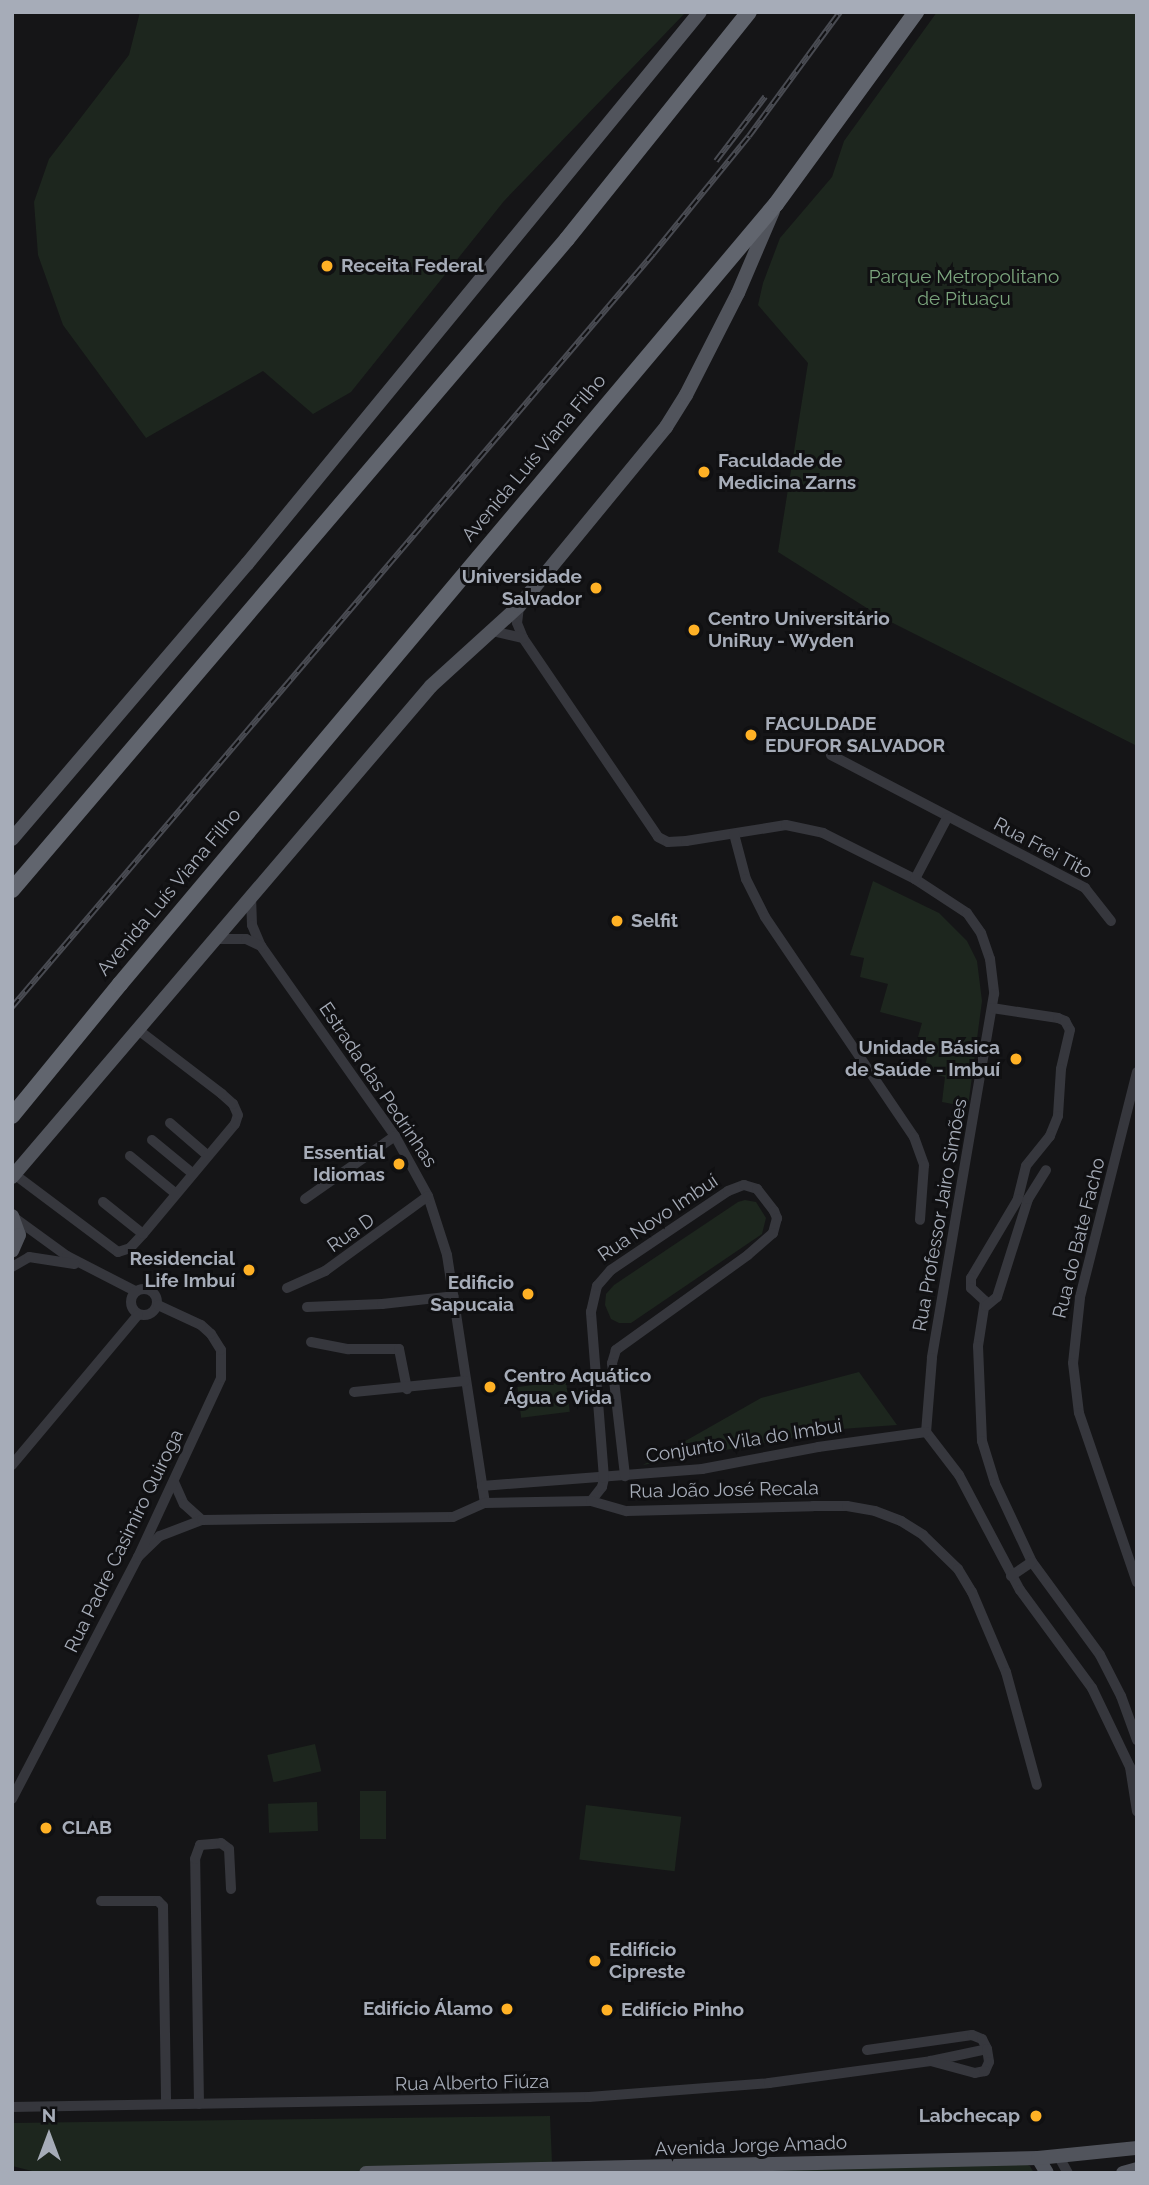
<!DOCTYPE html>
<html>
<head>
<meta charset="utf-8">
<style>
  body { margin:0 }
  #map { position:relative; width:1149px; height:2185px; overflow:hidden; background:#151517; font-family:Raleway,sans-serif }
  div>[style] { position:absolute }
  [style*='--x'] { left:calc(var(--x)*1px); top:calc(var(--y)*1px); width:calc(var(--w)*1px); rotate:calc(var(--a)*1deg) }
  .green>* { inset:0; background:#1d261e; transform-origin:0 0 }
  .minor>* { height:10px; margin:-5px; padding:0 5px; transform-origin:5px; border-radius:5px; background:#36373d }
  .minor>.ring { margin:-5px; padding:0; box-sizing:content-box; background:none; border:10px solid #36373d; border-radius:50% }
  .major>* { height:14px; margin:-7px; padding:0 7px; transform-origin:7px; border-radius:7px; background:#51545c }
  .highway>* { height:16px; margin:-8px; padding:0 8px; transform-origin:8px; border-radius:8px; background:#61656e }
  .rail>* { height:6px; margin-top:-3px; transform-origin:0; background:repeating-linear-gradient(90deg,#101012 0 10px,#494b52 0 20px); box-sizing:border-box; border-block:2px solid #494b52 }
  .dots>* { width:19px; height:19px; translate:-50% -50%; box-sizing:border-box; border:4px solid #101012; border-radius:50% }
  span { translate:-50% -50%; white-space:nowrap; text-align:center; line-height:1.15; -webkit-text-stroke:6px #101012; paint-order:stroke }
  .poi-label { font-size:19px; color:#a6acb8; font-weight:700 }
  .left { translate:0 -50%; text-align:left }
  .right { translate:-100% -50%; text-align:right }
  .park-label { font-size:19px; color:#7ba57d }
  .street-label { font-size:19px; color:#a6acb8 }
  .frame { position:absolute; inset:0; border:14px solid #a6acb8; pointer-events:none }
  .north { position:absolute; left:14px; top:2101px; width:70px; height:70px; -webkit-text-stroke:5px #101012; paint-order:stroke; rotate:0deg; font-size:19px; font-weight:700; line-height:28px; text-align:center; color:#a6acb8 }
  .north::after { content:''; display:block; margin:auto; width:24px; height:32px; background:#a6acb8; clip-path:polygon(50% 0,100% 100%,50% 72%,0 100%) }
</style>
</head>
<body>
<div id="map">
  <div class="green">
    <div style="clip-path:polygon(140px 12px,686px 12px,504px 201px,351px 392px,313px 414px,263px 371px,146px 438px,63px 325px,38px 255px,34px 202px,49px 159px,129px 55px)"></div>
    <div style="clip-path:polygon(937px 12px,1137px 12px,1137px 746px,881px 617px,778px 552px,808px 363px,758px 305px,763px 283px,780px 238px,832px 177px,844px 141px)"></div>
    <div style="clip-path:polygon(873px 881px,939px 913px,967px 941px,977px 961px,982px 1001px,968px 1107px,942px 1102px,945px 1077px,924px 1071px,929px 1048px,916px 1044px,922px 1023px,880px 1012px,888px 984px,860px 977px,864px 958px,850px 955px)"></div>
    <div style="clip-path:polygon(745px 1200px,756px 1202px,766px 1218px,762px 1234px,631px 1323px,619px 1323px,611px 1319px,605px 1305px,606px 1294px,614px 1285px,738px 1202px)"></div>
    <div style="clip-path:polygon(859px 1372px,897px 1425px,841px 1429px,643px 1465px,761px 1398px)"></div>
    <div style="left:566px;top:1381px;width:31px;height:49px;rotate:83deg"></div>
    <div style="left:315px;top:1744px;width:28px;height:49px;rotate:77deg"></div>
    <div style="left:360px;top:1791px;width:26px;height:48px"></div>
    <div style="left:317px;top:1802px;width:29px;height:49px;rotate:88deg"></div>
    <div style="left:586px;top:1805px;width:96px;height:55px;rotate:7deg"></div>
    <div style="clip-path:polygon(550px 2116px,552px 2163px,306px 2173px,40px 2173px,12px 2166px,12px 2123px)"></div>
    <div style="clip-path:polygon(1020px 2162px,1030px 2166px,1034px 2173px,656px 2173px)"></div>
  </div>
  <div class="minor">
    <div style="--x:519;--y:607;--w:16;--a:97"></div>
    <div style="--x:517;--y:623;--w:16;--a:68"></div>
    <div style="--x:523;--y:638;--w:240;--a:55.8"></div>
    <div style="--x:658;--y:837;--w:11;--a:27"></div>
    <div style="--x:668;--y:842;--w:18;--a:-3"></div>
    <div style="--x:686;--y:841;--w:101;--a:-9.1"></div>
    <div style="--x:786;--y:825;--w:38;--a:12"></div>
    <div style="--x:823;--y:833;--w:103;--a:26.6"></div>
    <div style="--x:915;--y:879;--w:62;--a:33.2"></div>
    <div style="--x:967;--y:913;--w:24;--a:55"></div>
    <div style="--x:981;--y:933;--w:28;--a:71"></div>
    <div style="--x:990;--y:959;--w:35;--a:83"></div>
    <div style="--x:994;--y:994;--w:369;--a:99.7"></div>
    <div style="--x:932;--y:1358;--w:74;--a:94.6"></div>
    <div style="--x:492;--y:631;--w:32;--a:13"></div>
    <div style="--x:831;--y:755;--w:287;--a:27.6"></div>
    <div style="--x:1085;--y:888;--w:42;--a:51.8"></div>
    <div style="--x:734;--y:834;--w:47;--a:75.1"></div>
    <div style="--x:746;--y:879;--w:42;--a:63.4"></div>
    <div style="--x:765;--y:917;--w:266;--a:55.9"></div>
    <div style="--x:914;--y:1137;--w:30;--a:70"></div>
    <div style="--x:924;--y:1165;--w:55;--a:94.2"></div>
    <div style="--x:915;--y:879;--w:69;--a:-62.3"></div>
    <div style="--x:251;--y:896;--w:29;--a:88"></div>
    <div style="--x:252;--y:925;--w:23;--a:67"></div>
    <div style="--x:261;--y:946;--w:232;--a:54.8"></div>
    <div style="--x:395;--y:1136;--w:68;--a:61.2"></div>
    <div style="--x:428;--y:1196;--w:62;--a:72.1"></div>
    <div style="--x:447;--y:1255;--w:251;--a:81.3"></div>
    <div style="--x:215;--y:939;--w:31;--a:0"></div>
    <div style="--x:246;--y:939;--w:17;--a:25"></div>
    <div style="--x:992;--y:1008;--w:67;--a:8.6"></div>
    <div style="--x:1058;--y:1018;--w:8;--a:23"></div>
    <div style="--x:1065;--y:1021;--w:10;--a:61"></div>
    <div style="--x:1070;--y:1030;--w:40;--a:103"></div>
    <div style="--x:1061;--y:1069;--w:47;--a:93.7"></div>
    <div style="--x:1058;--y:1116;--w:22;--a:112"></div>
    <div style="--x:1050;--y:1136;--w:38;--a:129"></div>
    <div style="--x:1026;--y:1166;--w:34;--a:104"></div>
    <div style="--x:1018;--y:1199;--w:92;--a:120.7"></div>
    <div style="--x:971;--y:1278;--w:10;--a:90"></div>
    <div style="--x:971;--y:1288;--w:19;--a:43"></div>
    <div style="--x:985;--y:1301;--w:46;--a:98.8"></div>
    <div style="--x:978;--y:1346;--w:95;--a:87.6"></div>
    <div style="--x:982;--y:1441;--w:44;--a:72.8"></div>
    <div style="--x:995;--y:1483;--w:87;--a:64.9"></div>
    <div style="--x:1032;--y:1562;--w:115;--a:53.8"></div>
    <div style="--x:1100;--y:1655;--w:46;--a:62.9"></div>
    <div style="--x:1121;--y:1696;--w:47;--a:70"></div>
    <div style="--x:1137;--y:1072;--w:233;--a:104.2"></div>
    <div style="--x:1080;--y:1298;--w:65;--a:96.1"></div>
    <div style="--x:1073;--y:1363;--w:50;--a:83.2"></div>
    <div style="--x:1079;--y:1413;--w:179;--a:71.1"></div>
    <div style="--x:170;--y:1123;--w:49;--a:40.9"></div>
    <div style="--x:152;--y:1140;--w:52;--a:39.5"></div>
    <div style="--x:130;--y:1156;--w:58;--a:39.4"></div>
    <div style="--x:14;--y:1174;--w:130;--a:36.9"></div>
    <div style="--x:118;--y:1252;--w:13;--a:-18"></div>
    <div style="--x:130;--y:1248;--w:19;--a:-47"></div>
    <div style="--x:143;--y:1234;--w:143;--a:-50.1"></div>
    <div style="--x:235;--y:1124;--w:9;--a:-72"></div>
    <div style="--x:238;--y:1115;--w:12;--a:-114"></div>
    <div style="--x:233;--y:1104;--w:15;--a:-138"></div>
    <div style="--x:222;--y:1094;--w:107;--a:-142.6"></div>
    <div style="--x:305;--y:1199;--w:110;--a:-35"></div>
    <div style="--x:103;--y:1202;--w:51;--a:38.7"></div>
    <div style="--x:12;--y:1216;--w:68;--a:36"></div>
    <div style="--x:67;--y:1256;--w:76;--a:27.2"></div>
    <div style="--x:12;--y:1267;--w:20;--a:-30"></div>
    <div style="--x:29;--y:1257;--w:46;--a:8.8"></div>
    <div style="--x:287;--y:1288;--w:42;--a:-24.1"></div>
    <div style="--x:325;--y:1271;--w:127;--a:-36.1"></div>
    <div class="ring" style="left:131px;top:1289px;width:16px;height:16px"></div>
    <div style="--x:986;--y:1306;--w:14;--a:-39"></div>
    <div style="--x:997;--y:1297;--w:103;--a:-72.4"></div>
    <div style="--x:1028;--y:1199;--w:34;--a:-58"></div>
    <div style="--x:307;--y:1307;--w:75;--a:-2.3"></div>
    <div style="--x:382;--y:1304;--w:72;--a:-6.3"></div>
    <div style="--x:311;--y:1342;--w:38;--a:11"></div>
    <div style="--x:348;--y:1349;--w:51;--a:0"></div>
    <div style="--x:399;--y:1349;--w:41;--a:78.7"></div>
    <div style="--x:354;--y:1392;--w:111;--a:-5.7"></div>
    <div style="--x:926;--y:1432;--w:54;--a:52.5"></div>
    <div style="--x:959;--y:1475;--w:130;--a:62.1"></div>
    <div style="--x:1020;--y:1590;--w:122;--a:53.7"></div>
    <div style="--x:1092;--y:1688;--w:88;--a:64.3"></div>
    <div style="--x:1130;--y:1767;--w:45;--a:81"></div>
    <div style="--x:12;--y:1465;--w:196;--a:-50"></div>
    <div style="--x:174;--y:1482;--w:24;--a:66"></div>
    <div style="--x:184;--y:1504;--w:24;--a:42"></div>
    <div style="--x:482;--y:1486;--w:221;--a:-4.4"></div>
    <div style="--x:702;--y:1469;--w:118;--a:-10.7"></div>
    <div style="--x:818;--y:1447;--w:109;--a:-7.9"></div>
    <div style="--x:591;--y:1501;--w:18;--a:-52"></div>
    <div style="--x:602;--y:1487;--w:9;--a:-77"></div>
    <div style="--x:604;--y:1478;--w:167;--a:-94.5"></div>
    <div style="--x:591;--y:1312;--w:27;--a:-77"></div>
    <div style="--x:597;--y:1286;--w:21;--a:-49"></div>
    <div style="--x:611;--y:1270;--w:141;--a:-34"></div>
    <div style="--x:728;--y:1191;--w:17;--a:-21"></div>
    <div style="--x:744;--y:1185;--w:14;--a:17"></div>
    <div style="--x:757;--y:1189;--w:28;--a:52"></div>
    <div style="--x:774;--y:1211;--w:8;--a:67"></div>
    <div style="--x:777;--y:1218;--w:16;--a:105"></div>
    <div style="--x:773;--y:1233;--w:33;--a:139"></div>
    <div style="--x:748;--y:1255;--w:163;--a:144.3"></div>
    <div style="--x:616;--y:1350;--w:14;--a:107"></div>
    <div style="--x:612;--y:1363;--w:114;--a:83.4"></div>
    <div style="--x:138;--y:1557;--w:30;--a:-44"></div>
    <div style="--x:160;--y:1536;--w:45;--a:-20.9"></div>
    <div style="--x:202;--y:1520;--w:251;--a:-0.7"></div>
    <div style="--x:453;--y:1517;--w:35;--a:-24"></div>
    <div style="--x:485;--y:1503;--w:106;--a:-1.1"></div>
    <div style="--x:591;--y:1501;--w:37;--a:16"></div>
    <div style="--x:627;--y:1511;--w:186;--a:-1.5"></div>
    <div style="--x:813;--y:1506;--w:34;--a:0"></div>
    <div style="--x:847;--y:1506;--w:28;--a:10"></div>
    <div style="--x:875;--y:1511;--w:28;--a:21"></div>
    <div style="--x:901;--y:1521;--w:26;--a:32"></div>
    <div style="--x:923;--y:1535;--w:49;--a:44.2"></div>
    <div style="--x:958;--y:1569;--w:27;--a:59"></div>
    <div style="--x:972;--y:1592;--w:87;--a:67"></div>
    <div style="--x:1006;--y:1672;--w:117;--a:74.7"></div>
    <div style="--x:1011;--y:1576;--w:25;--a:-34"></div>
    <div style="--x:12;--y:1799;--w:273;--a:-62.5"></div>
    <div style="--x:138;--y:1557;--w:197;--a:-65.1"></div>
    <div style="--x:221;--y:1378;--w:28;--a:-90"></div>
    <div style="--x:221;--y:1350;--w:19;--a:-122"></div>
    <div style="--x:211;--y:1334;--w:13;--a:-138"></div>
    <div style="--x:201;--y:1325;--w:47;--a:-155.1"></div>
    <div style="--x:101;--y:1901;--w:57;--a:0"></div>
    <div style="--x:158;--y:1901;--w:7;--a:45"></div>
    <div style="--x:163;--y:1906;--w:198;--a:89.1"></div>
    <div style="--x:867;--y:2050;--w:106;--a:-8.1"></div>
    <div style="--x:972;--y:2035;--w:11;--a:22"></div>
    <div style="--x:982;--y:2039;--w:11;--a:63"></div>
    <div style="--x:199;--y:2104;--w:245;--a:-90.9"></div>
    <div style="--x:195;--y:1859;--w:15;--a:-70"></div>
    <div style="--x:200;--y:1845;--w:21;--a:-5"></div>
    <div style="--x:221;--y:1843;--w:10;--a:37"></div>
    <div style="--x:229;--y:1849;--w:40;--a:87.1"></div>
    <div style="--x:12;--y:2107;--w:577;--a:-0.99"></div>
    <div style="--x:589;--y:2097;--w:181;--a:-4.4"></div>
    <div style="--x:769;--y:2083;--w:163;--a:-7.7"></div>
    <div style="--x:931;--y:2061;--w:57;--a:-12.1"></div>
    <div style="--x:987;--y:2049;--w:13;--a:81"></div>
    <div style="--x:989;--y:2062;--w:10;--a:114"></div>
    <div style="--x:985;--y:2071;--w:10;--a:169"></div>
    <div style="--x:975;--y:2073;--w:46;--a:-164.7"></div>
    <div style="--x:1059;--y:2157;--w:18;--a:61"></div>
  </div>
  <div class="major">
    <div style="--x:12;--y:839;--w:362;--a:-49.5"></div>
    <div style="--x:247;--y:564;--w:714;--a:-50.63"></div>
    <div style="--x:12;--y:1177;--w:645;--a:-49.52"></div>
    <div style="--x:431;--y:686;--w:119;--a:-42.3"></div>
    <div style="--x:519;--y:606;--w:232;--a:-50.6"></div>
    <div style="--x:666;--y:427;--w:38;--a:-58"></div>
    <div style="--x:686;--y:395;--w:114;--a:-63"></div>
    <div style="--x:738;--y:293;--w:89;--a:-66.9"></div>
    <div style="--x:12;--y:1216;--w:20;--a:70"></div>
    <div style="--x:19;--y:1235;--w:17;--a:114"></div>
    <div style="--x:1038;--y:2158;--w:17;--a:59"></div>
    <div style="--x:366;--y:2173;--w:672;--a:-1.28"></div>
    <div style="--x:1038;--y:2158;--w:100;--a:-5.8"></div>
    <div style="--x:1123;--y:2173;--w:15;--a:-16"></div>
  </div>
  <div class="highway">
    <div style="--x:12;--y:890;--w:855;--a:-49.55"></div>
    <div style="--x:567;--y:239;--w:291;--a:-51.3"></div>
    <div style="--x:12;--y:1116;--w:171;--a:-50.7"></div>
    <div style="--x:120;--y:984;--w:1019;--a:-49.94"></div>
    <div style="--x:776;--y:204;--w:238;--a:-53.9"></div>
  </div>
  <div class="rail">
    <div style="--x:716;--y:161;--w:81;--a:-52.6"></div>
    <div style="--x:12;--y:1007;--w:989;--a:-49.59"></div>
    <div style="--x:653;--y:254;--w:152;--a:-50.9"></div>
    <div style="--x:749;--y:136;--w:154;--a:-53.7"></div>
  </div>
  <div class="dots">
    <div style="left:327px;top:266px;background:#ffb125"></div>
    <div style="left:704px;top:472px;background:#ffb125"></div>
    <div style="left:596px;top:588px;background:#ffb125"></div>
    <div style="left:694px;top:630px;background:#ffb125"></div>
    <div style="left:751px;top:735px;background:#ffb125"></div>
    <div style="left:617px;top:921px;background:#ffb125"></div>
    <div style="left:1016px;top:1059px;background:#ffb125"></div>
    <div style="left:399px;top:1164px;background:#ffb125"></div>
    <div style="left:249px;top:1270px;background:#ffb125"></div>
    <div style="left:528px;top:1294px;background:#ffb125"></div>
    <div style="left:490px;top:1387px;background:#ffb125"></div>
    <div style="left:46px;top:1828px;background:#ffb125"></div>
    <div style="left:595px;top:1961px;background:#ffb125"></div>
    <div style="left:507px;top:2009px;background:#ffb125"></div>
    <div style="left:607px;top:2010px;background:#ffb125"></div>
    <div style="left:1036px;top:2116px;background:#ffb125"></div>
  </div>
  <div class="poi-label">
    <span class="left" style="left:341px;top:266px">Receita Federal</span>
    <span class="left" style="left:718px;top:472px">Faculdade de<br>Medicina Zarns</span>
    <span class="right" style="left:582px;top:588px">Universidade<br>Salvador</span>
    <span class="left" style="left:708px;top:630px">Centro Universitário<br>UniRuy - Wyden</span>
    <span class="left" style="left:765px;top:735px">FACULDADE<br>EDUFOR SALVADOR</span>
    <span class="left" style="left:631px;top:921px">Selfit</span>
    <span class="right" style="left:1000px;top:1059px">Unidade Básica<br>de Saúde - Imbuí</span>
    <span class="right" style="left:385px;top:1164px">Essential<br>Idiomas</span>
    <span class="right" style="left:235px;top:1270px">Residencial<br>Life Imbuí</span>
    <span class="right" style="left:514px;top:1294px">Edificio<br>Sapucaia</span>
    <span class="left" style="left:504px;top:1387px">Centro Aquático<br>Água e Vida</span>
    <span class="left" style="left:62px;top:1828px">CLAB</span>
    <span class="left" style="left:609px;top:1961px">Edifício<br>Cipreste</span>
    <span class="right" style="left:493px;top:2009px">Edifício Álamo</span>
    <span class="left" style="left:621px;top:2010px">Edifício Pinho</span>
    <span class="right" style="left:1020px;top:2116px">Labchecap</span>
  </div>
  <div class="park-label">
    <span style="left:964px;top:288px">Parque Metropolitano<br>de Pituaçu</span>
  </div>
  <div class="street-label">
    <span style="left:534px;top:458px;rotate:-50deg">Avenida Luís Viana Filho</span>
    <span style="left:1043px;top:848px;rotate:28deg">Rua Frei Tito</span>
    <span style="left:169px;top:892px;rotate:-50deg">Avenida Luís Viana Filho</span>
    <span style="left:378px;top:1085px;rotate:56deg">Estrada das Pedrinhas</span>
    <span style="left:940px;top:1215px;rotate:-80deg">Rua Professor Jairo Simões</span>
    <span style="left:658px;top:1218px;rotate:-34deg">Rua Novo Imbuí</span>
    <span style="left:351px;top:1233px;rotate:-35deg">Rua D</span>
    <span style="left:1079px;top:1238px;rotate:-76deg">Rua do Bate Facho</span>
    <span style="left:744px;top:1441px;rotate:-9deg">Conjunto Vila do Imbui</span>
    <span style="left:724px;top:1490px;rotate:-1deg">Rua João José Recala</span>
    <span style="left:124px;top:1541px;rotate:-64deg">Rua Padre Casimiro Quiroga</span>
    <span style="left:472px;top:2083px;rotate:-1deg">Rua Alberto Fiúza</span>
    <span style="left:751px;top:2146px;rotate:-2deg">Avenida Jorge Amado</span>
  </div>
  <div class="frame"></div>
  <div class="north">N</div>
</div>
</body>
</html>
